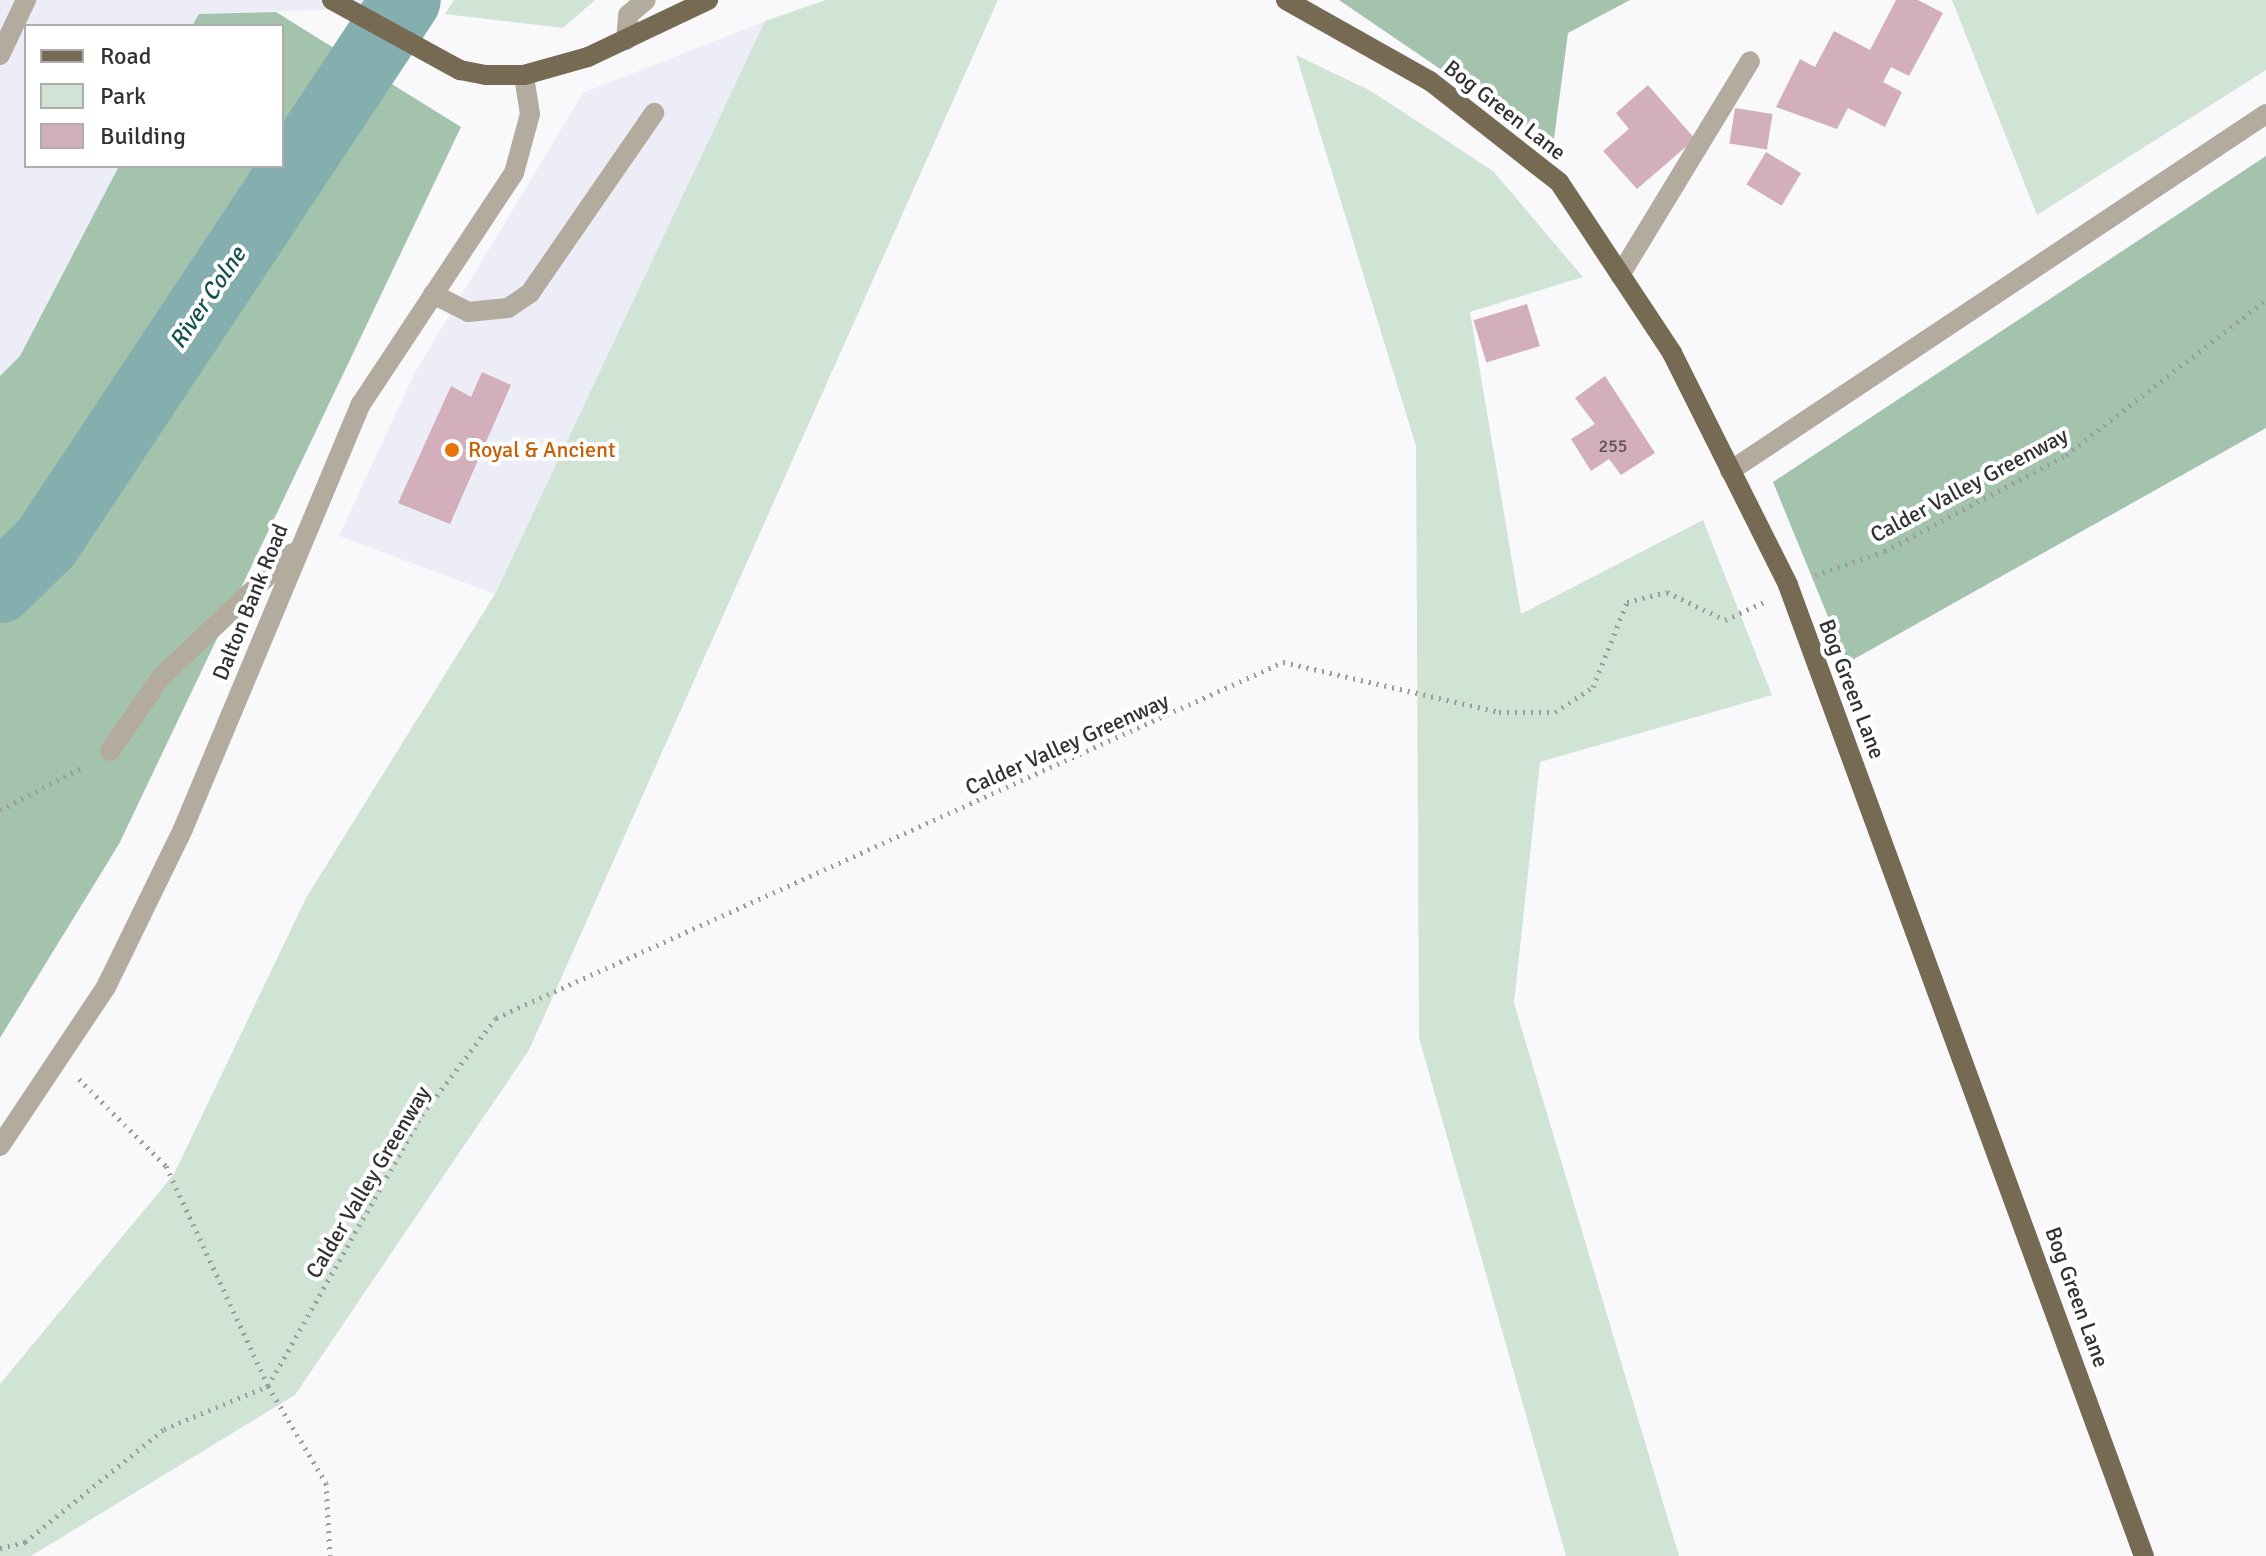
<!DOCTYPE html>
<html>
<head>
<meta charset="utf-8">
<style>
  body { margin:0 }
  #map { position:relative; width:2266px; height:1556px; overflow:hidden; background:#f9f9fc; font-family:Signika,sans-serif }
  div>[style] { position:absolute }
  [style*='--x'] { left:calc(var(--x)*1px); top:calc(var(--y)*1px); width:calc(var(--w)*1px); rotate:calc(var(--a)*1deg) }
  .built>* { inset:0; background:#ecedf7 }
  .green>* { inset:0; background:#cfe4d5 }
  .forest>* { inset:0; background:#a4c3ad }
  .river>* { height:70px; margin:-35px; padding:0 35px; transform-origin:35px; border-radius:35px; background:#85aeaf }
  .building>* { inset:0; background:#d3afbb; transform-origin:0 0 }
  .path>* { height:5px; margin-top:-2.5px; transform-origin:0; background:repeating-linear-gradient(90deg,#9c9c9e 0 2px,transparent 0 8px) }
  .minor>* { height:20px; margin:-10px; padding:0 10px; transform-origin:10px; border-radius:10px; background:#b2ab9e }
  .major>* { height:20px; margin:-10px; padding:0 10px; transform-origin:10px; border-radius:10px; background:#766a53 }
  .dots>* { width:22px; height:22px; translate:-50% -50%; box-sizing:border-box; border:4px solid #fff; border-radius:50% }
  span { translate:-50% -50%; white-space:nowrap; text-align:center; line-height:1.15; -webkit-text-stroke:8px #fff; paint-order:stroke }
  .number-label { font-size:18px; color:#5a5155 }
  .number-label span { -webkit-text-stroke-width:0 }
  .street-label { font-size:22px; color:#323233 }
  .food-label { font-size:22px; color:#c56008 }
  .left { translate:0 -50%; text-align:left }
  .water-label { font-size:24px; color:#165253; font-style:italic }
  .legend { position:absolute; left:24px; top:24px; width:260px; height:144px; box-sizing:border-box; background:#fff; border:2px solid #adadad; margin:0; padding:10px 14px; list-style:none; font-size:24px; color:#323233 }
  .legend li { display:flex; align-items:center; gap:16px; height:40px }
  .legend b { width:40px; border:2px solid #adadad }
</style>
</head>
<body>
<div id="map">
  <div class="built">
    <div style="clip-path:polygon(0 0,369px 0,363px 9px,199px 14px,192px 26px,26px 26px,26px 166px,119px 166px,20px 356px,0 376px)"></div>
    <div style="clip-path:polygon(765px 21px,495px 594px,339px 536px,414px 374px,583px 93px)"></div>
  </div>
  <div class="green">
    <div style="clip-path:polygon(454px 0,595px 0,563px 28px,445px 14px)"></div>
    <div style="clip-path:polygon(826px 0,998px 0,529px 1050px,295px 1395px,31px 1556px,0 1556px,0 1384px,174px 1174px,306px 898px,495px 594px,765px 21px)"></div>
    <div style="clip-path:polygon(1952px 0,2266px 0,2266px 70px,2037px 215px)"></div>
    <div style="clip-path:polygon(1296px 55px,1371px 91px,1493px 171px,1583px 277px,1470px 312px,1521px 614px,1703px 520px,1772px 695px,1540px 762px,1514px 1003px,1679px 1556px,1566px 1556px,1419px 1038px,1416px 446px)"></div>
  </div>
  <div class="forest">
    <div style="clip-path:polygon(1339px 0,1630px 0,1568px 33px,1553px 146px)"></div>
    <div style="clip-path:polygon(276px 12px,461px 127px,119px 844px,0 1038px,0 376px,20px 356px,119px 166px,282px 166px,282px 26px,192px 26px,199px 14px)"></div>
    <div style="clip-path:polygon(2266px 156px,2266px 428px,1847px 663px,1773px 482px)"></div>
  </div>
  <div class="river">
    <div style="--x:0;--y:588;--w:64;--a:-44.4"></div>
    <div style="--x:46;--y:543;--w:651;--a:-56.46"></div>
  </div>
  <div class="building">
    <div style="clip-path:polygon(1896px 0,1918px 0,1943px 13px,1909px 76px,1891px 67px,1883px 82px,1902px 92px,1885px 127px,1848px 108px,1837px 129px,1776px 107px,1800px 59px,1815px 67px,1834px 31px,1870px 50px)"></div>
    <div style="clip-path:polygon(1648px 85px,1695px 139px,1637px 189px,1603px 151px,1629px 129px,1616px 113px)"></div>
    <div style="left:1735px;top:108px;width:38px;height:36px;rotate:9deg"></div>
    <div style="left:1766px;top:152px;width:41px;height:38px;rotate:31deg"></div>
    <div style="left:1527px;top:304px;width:44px;height:56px;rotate:73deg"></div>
    <div style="clip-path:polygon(482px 372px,511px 385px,450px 524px,398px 503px,451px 386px,471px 397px)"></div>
    <div style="clip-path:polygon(1605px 376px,1655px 453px,1621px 475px,1609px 459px,1591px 471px,1571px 439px,1595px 424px,1575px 398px)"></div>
  </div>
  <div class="path">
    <div style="--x:1815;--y:575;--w:74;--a:-18.9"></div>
    <div style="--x:1885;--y:551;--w:205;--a:-27.9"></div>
    <div style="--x:2066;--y:455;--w:253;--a:-37.8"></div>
    <div style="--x:0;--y:810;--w:96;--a:-27.4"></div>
    <div style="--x:79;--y:1079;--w:123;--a:45"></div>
    <div style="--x:166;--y:1166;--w:242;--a:65.1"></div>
    <div style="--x:268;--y:1386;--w:113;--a:59.1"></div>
    <div style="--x:326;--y:1483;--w:73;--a:86.9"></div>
    <div style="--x:0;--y:1548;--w:26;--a:-13"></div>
    <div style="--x:25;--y:1542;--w:179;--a:-39.1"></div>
    <div style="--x:164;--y:1429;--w:113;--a:-22.5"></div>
    <div style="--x:268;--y:1386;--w:312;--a:-60.4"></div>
    <div style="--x:422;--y:1115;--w:122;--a:-52.7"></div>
    <div style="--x:496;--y:1018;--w:864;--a:-24.34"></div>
    <div style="--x:1283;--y:662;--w:222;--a:13"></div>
    <div style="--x:1499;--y:712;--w:56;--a:0"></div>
    <div style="--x:1555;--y:712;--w:45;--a:-33.3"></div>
    <div style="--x:1593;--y:687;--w:92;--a:-68.2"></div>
    <div style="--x:1627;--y:602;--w:41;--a:-14"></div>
    <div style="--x:1667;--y:592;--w:64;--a:25.8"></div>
    <div style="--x:1725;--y:620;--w:43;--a:-24.8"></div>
  </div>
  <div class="minor">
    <div style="--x:626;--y:40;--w:25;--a:-85"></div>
    <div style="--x:628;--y:15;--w:23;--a:-40"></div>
    <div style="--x:0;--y:55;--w:61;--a:-64.7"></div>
    <div style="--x:1620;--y:275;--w:250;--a:-58.7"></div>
    <div style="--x:433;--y:294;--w:39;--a:27"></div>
    <div style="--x:468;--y:312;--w:40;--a:-5.7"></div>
    <div style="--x:508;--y:308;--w:27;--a:-34"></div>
    <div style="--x:530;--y:293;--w:219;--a:-55.4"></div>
    <div style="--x:1730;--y:471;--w:644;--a:-33.67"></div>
    <div style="--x:110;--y:751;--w:90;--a:-55.4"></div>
    <div style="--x:161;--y:677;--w:180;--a:-43.4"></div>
    <div style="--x:0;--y:1146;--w:191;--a:-56.3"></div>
    <div style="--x:106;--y:987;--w:176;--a:-64"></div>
    <div style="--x:183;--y:829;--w:461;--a:-67.3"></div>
    <div style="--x:361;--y:404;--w:277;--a:-56.5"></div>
    <div style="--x:514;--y:173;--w:61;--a:-74.8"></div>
    <div style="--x:530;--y:114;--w:39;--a:-99"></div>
  </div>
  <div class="major">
    <div style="--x:332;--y:0;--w:146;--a:28.7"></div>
    <div style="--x:460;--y:70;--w:26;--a:11"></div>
    <div style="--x:486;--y:75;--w:38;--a:0"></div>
    <div style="--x:524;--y:75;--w:66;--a:-15.7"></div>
    <div style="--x:588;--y:57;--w:133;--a:-25.4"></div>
    <div style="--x:1286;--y:0;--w:165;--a:29.4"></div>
    <div style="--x:1430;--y:81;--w:164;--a:38.1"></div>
    <div style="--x:1559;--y:182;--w:205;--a:56.5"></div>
    <div style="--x:1672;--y:353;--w:259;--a:63.4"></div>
    <div style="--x:1788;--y:585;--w:1034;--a:69.87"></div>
  </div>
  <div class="dots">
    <div style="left:452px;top:450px;background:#e8710a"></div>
  </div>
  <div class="number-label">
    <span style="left:1613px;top:446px">255</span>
  </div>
  <div class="street-label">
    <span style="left:1505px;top:110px;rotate:38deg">Bog Green Lane</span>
    <span style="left:1969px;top:485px;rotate:-28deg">Calder Valley Greenway</span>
    <span style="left:250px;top:602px;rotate:-68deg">Dalton Bank Road</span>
    <span style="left:1852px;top:689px;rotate:69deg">Bog Green Lane</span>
    <span style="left:1067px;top:744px;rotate:-24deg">Calder Valley Greenway</span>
    <span style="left:368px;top:1182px;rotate:-59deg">Calder Valley Greenway</span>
    <span style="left:2077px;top:1297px;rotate:70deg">Bog Green Lane</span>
  </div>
  <div class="food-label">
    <span class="left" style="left:468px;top:450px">Royal &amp; Ancient</span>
  </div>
  <div class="water-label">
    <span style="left:208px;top:298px;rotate:-56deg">River Colne</span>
  </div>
  <ul class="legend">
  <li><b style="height:10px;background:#766a53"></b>Road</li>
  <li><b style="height:22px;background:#cfe4d5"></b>Park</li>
  <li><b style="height:22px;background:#d3afbb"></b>Building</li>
  </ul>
</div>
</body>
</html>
